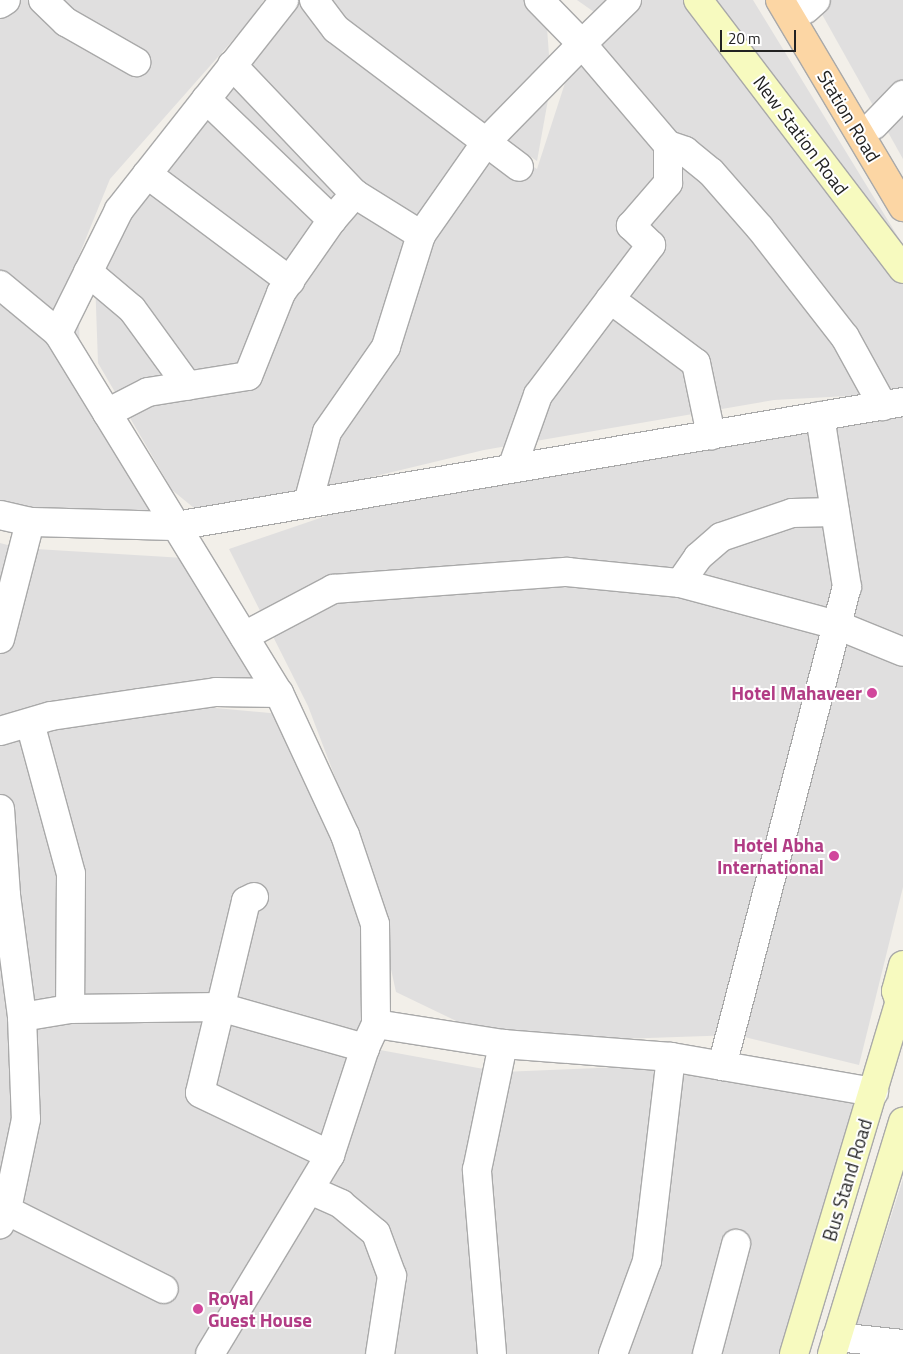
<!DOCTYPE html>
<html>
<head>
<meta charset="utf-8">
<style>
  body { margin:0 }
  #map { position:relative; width:903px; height:1354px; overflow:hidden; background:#f2efe9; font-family:"Titillium Web",sans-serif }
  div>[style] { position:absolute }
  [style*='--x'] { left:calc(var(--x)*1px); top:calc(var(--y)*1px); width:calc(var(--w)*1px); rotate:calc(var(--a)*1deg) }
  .residential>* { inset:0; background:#e0dfdf }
  .roads { filter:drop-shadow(1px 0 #a9a9a9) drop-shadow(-1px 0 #a9a9a9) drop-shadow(0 1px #a9a9a9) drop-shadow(0 -1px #a9a9a9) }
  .minor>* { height:28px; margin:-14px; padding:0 14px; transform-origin:14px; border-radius:14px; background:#fff }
  .tertiary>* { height:28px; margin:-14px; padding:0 14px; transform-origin:14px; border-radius:14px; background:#fff }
  .secondary>* { height:28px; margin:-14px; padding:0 14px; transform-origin:14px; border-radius:14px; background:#f7fabf }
  .primary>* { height:28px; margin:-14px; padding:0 14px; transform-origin:14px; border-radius:14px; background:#fcd6a4 }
  .dots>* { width:14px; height:14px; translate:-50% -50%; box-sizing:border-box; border:2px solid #fff; border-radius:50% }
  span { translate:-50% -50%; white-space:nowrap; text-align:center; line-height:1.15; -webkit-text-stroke:4px #fff; paint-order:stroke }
  .street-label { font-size:19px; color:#222 }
  .hotel-label { font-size:19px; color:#b23c85; font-weight:700 }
  .right { translate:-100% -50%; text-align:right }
  .left { translate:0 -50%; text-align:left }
  .scale { position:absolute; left:720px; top:30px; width:76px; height:22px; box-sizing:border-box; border:2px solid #222; border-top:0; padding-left:6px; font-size:15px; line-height:18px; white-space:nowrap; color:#222; -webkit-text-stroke:4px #fff; paint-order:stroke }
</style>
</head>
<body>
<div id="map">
  <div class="residential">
    <div style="clip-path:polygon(0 0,264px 0,248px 23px,110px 179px,78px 258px,80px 371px,150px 512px,29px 518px,0 505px)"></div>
    <div style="clip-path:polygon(287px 0,303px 0,368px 64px,537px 169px,565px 83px,613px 22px,638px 0,753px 0,903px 245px,903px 393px,774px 400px,484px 450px,205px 517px,172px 490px,98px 363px,94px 251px)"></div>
    <div style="clip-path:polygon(319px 0,545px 0,551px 83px,537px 161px,378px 54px)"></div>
    <div style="clip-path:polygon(577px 0,627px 0,604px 19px)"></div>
    <div style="clip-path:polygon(814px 0,903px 0,903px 159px)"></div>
    <div style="clip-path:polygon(903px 414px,903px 887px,859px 1065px,736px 1035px,502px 1043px,396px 992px,368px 864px,308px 706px,229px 549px,426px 482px)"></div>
    <div style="clip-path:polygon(0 543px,19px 548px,201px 559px,285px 705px,153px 691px,0 727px)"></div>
    <div style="clip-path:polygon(151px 702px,270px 713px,297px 719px,379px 977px,344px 1098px,278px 1227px,198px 1354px,0 1354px,0 736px)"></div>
    <div style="clip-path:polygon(380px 1050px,500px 1072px,718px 1063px,854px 1102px,786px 1354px,227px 1354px,288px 1246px,356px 1109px)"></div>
    <div style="clip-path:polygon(903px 1179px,903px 1354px,847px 1354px)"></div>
  </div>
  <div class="roads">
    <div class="minor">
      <div style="--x:43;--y:0;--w:32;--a:44"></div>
      <div style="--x:66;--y:22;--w:81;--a:29.7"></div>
      <div style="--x:314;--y:0;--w:36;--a:53"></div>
      <div style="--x:336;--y:29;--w:229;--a:37"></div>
      <div style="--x:0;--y:4;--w:7;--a:-34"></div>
      <div style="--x:806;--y:9;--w:13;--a:-42"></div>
      <div style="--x:232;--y:65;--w:178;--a:46.4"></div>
      <div style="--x:206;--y:99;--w:175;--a:43.8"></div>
      <div style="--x:874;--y:125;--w:42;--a:-46"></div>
      <div style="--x:668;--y:145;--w:18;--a:19"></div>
      <div style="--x:685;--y:151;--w:33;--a:39"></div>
      <div style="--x:711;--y:172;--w:74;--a:48.8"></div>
      <div style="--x:760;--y:228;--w:138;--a:52.1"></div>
      <div style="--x:845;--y:337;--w:79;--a:61.2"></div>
      <div style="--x:147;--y:174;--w:179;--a:36.8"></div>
      <div style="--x:421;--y:235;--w:113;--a:-55"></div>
      <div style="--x:486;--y:142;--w:137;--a:-45.6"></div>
      <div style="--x:582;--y:44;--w:62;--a:-134.3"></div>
      <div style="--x:88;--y:272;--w:57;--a:40.1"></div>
      <div style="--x:132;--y:309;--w:95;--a:54"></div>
      <div style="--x:0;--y:285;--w:75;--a:39.6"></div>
      <div style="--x:58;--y:333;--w:422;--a:58.5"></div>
      <div style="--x:279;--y:693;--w:157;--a:65.1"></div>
      <div style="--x:345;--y:835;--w:94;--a:71.4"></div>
      <div style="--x:375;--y:924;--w:100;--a:89.4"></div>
      <div style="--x:376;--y:1024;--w:26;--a:115"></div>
      <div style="--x:365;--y:1048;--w:113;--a:108.1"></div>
      <div style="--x:330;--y:1155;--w:232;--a:121.1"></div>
      <div style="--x:610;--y:299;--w:107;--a:36.7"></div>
      <div style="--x:696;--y:363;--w:74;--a:78.2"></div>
      <div style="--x:58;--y:333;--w:137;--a:-63.6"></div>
      <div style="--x:119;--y:210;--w:267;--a:-51.8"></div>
      <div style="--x:107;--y:413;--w:46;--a:-27.1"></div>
      <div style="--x:148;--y:392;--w:101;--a:-9.1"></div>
      <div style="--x:248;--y:376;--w:89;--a:-68.3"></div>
      <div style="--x:281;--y:293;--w:89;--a:-55.1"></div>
      <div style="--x:332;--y:220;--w:35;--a:-49"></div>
      <div style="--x:355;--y:194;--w:78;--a:31.8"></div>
      <div style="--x:421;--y:235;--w:117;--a:107.4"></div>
      <div style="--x:386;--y:347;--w:103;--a:124.8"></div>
      <div style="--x:327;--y:432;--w:73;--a:105"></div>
      <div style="--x:512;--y:468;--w:77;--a:-70.4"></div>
      <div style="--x:538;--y:395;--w:188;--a:-53"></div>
      <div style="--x:651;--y:245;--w:28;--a:-136"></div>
      <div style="--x:631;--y:226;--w:57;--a:-49.3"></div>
      <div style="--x:668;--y:183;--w:38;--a:-90"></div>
      <div style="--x:668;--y:145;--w:133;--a:-130.4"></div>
      <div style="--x:582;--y:44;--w:63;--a:-44.4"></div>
      <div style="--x:680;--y:583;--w:32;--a:-55"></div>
      <div style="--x:698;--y:557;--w:30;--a:-41"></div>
      <div style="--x:721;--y:537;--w:75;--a:-18.7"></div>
      <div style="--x:792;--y:513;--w:43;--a:-1.3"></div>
      <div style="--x:244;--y:636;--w:101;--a:-27.8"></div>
      <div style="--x:333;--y:589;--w:235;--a:-4.2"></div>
      <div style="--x:567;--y:572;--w:114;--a:5.6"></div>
      <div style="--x:680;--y:583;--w:163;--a:15"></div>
      <div style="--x:837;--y:625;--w:71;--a:22.2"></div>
      <div style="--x:0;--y:639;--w:121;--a:-75.6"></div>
      <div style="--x:30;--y:723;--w:156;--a:74.8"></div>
      <div style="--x:71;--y:874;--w:135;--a:90.4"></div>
      <div style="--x:0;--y:731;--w:53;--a:-16.4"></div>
      <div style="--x:51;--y:716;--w:89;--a:-8.4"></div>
      <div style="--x:139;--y:703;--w:78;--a:-8.1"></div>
      <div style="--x:216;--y:692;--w:63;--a:0.9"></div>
      <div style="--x:0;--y:809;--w:86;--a:86"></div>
      <div style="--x:6;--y:895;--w:123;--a:82.5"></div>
      <div style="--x:22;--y:1017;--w:102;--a:87.8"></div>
      <div style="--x:26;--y:1119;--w:92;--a:101.9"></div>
      <div style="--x:7;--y:1209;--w:17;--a:115"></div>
      <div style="--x:254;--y:897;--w:9;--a:153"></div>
      <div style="--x:246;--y:901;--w:197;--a:103.5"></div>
      <div style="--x:200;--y:1093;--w:144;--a:25.5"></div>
      <div style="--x:22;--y:1017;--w:49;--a:-9.5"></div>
      <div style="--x:70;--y:1009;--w:150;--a:-0.8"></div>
      <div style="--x:220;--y:1007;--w:151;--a:15.8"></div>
      <div style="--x:376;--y:1024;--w:129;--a:8.9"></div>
      <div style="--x:503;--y:1044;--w:169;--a:4.4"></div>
      <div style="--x:671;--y:1057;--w:206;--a:9.8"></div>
      <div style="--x:722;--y:1066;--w:495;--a:-75.4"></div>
      <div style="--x:847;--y:587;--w:173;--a:-99"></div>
      <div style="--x:310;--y:1190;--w:34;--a:24"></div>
      <div style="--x:341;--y:1204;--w:45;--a:39.6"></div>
      <div style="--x:376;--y:1233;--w:46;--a:69.6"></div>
      <div style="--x:392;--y:1276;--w:79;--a:98.7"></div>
      <div style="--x:0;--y:1207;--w:183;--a:26.6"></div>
      <div style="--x:837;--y:1337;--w:66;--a:6.1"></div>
      <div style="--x:492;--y:1354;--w:185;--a:-94.7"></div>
      <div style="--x:477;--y:1170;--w:129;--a:-78.3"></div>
      <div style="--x:613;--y:1354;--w:99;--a:-69.9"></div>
      <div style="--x:647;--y:1261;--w:205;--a:-83.3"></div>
      <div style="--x:707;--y:1354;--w:114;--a:-75.2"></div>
    </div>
    <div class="tertiary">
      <div style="--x:0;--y:515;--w:31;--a:13"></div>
      <div style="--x:30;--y:522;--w:146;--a:1.6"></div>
      <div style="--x:176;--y:526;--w:737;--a:-9.68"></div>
    </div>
    <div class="secondary">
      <div style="--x:698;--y:0;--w:338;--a:52.7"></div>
      <div style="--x:903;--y:965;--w:27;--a:105"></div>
      <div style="--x:896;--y:991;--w:23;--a:72"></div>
      <div style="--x:794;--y:1354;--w:364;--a:-73.3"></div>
      <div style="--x:832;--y:1354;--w:243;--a:-73"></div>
    </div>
    <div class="primary">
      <div style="--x:780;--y:0;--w:241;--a:59.3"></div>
    </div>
  </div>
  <div class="dots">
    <div style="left:872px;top:693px;background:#d1479c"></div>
    <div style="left:834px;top:856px;background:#d1479c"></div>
    <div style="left:198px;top:1309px;background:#d1479c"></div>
  </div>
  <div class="street-label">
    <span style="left:849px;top:116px;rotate:59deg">Station Road</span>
    <span style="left:801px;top:135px;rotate:53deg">New Station Road</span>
    <span style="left:847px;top:1180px;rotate:-73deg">Bus Stand Road</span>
  </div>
  <div class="hotel-label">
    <span class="right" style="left:862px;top:693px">Hotel Mahaveer</span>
    <span class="right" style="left:824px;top:856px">Hotel Abha<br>International</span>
    <span class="left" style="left:208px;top:1309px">Royal<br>Guest House</span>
  </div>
  <div class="scale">20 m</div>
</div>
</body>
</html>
